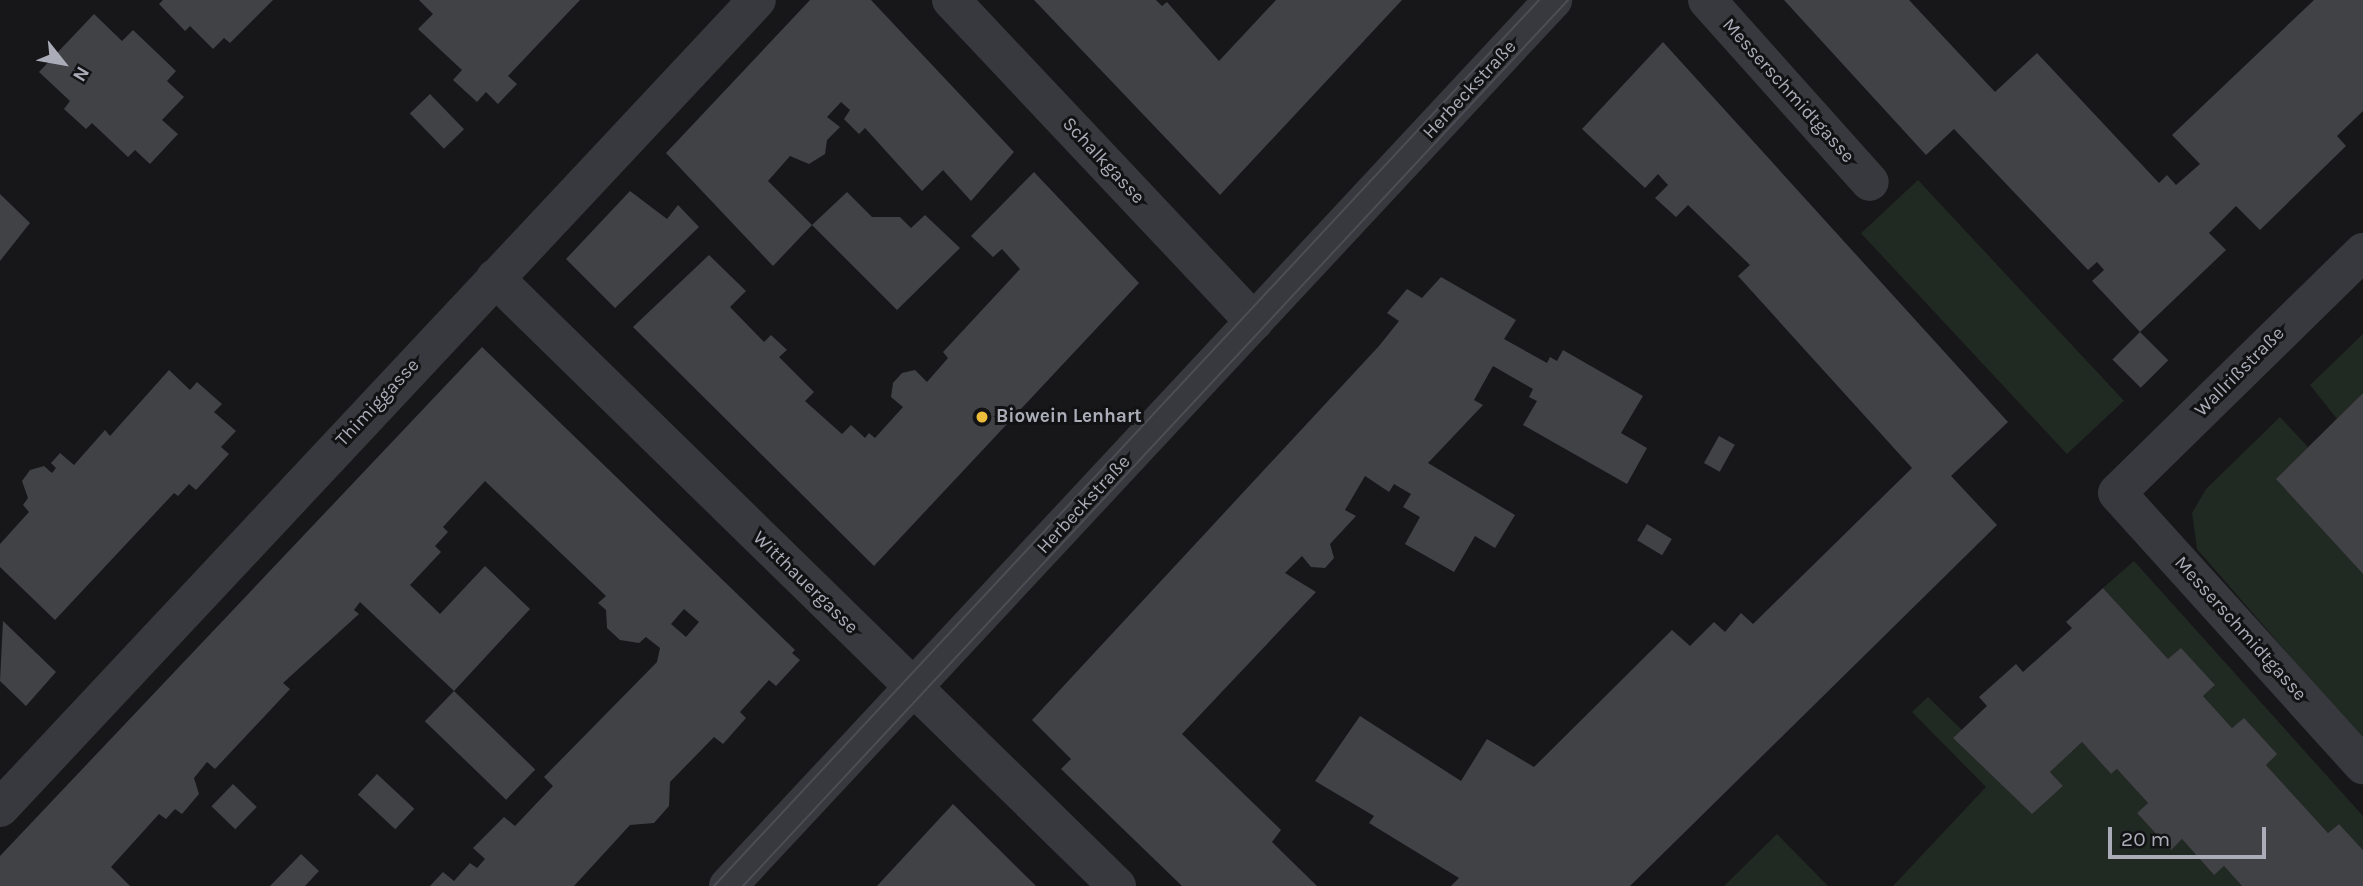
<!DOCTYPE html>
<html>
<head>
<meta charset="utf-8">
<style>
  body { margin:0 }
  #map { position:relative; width:2363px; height:886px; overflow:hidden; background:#171719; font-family:Karla,sans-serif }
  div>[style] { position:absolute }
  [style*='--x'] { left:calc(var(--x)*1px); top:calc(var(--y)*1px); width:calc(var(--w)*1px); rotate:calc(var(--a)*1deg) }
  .green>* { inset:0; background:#212923; transform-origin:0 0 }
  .building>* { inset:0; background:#414246; transform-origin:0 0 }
  .minor>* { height:38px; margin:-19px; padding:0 19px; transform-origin:19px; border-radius:19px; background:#38393e }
  .tertiary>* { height:38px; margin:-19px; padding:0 19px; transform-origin:19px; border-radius:19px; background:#38393e }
  .tram>* { height:2px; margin:-1px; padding:0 1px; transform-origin:1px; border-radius:1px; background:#4d4e55 }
  .dots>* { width:19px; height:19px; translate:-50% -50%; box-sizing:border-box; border:4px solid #121214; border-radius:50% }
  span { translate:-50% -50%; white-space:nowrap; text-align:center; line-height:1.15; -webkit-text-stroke:6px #121214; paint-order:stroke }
  .street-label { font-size:19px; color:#aaadb8 }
  .poi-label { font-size:19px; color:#aaadb8; font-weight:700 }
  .left { translate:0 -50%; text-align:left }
  .north { position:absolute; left:28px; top:28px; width:70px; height:70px; -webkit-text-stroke:5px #121214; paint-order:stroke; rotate:121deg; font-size:19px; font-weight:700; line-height:28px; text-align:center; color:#aaadb8 }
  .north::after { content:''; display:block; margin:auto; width:24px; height:32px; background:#aaadb8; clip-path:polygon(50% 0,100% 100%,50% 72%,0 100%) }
  .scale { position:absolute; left:2108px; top:827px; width:158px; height:32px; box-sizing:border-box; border:4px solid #aaadb8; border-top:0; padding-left:9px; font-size:21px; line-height:24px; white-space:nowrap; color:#aaadb8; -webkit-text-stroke:5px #121214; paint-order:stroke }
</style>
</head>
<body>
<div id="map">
  <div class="green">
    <div style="left:1918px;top:180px;width:302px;height:78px;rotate:47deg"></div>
    <div style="clip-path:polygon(2363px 334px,2363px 393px,2337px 419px,2310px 385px)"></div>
    <div style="clip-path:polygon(2280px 417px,2308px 447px,2277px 479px,2363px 574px,2363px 740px,2197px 549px,2192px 513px,2206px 489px)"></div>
    <div style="clip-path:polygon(2134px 561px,2363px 816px,2363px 850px,2339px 824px,2328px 833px,2266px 765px,2276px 754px,2244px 719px,2232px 728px,2203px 696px,2214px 686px,2168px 659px,2103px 588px)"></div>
    <div style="clip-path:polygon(1928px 697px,1962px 730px,1953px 738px,2031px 813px,2063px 786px,2050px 772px,2082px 742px,2111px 774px,2117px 769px,2148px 803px,2137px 813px,2171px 849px,2182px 839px,2213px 874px,2224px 866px,2242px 886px,1893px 886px,1986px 787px,1912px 712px)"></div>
    <div style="clip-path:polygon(1777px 834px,1828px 886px,1724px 886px)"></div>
  </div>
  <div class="building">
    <div style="clip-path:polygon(163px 0,273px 0,230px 43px,224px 38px,213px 49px,190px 26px,185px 31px,159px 4px)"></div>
    <div style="clip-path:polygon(419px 0,580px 0,508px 76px,517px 84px,498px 104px,486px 92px,477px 102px,453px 80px,462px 70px,418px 29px,433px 14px)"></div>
    <div style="clip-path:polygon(810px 0,871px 0,1014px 152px,971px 201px,943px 170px,922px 191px,865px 128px,859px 134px,844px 119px,850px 110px,841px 102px,827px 117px,840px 127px,827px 140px,825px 154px,809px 164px,790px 156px,768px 181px,812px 225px,773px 266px,666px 153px)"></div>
    <div style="clip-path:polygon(1034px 0,1156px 0,1162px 6px,1167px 2px,1219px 61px,1276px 0,1402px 0,1220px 195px)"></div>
    <div style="clip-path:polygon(1784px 0,1909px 0,1995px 92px,2037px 53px,2159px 183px,2167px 175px,2176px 185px,2200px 164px,2172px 135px,2314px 0,2363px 0,2363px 111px,2337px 136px,2346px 146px,2260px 230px,2236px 206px,2209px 233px,2226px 250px,2140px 332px,2092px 281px,2104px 270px,2097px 262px,2088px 270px,1954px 129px,1926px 155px)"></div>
    <div style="clip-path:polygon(94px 14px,122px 41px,133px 30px,176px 71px,167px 81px,184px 97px,162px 120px,178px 134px,150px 164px,135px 150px,128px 157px,92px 123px,86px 129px,64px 109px,70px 101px,39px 72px)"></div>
    <div style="clip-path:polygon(1663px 42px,2008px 422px,1951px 476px,1997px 525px,1630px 886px,1451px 886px,1459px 878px,1369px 823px,1374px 816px,1315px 781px,1360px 716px,1461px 781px,1487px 739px,1534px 767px,1672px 630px,1690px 646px,1714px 622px,1725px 632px,1741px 613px,1753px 624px,1912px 468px,1738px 276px,1750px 265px,1688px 205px,1676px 217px,1655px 198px,1668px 185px,1658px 174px,1645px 188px,1582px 129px)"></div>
    <div style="left:430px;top:94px;width:49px;height:28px;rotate:46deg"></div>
    <div style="clip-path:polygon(1034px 172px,1139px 283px,874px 566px,633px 327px,709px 255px,746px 291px,730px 307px,764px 342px,771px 335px,787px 350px,779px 357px,814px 392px,805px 401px,842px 434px,851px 425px,865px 438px,869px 433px,875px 438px,903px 407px,891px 397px,893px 383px,902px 373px,915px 370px,927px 382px,948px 358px,943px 352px,1020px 269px,1002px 249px,993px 257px,971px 236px)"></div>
    <div style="clip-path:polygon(630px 191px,667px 219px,678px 205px,699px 227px,615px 308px,566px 259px)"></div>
    <div style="clip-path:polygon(847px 192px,872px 217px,900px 217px,911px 228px,925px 215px,960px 248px,897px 310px,812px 225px)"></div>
    <div style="clip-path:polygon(0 194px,30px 223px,0 261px)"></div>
    <div style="clip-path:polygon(1441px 277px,1516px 320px,1504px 339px,1547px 363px,1550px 357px,1557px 361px,1563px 350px,1643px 396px,1621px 433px,1647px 448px,1627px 484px,1523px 425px,1537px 401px,1529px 397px,1533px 389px,1493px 366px,1474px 400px,1483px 405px,1428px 463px,1515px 515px,1495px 548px,1475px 536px,1454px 572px,1405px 544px,1420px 517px,1403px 507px,1411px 494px,1394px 484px,1389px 492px,1365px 476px,1345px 510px,1356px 516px,1330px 544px,1334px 558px,1325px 568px,1311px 567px,1302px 556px,1285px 573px,1316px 592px,1182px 734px,1281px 830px,1272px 842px,1317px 886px,1182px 886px,1061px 769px,1071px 759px,1032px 720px,1379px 346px,1399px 321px,1387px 313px,1407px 289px,1422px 298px)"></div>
    <div style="left:2140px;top:332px;width:40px;height:39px;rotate:45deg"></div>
    <div style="clip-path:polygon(evenodd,482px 347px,795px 650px,792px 653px,800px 660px,776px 686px,769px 680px,740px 712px,746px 718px,723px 744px,714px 737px,670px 782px,669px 806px,654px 823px,630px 825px,574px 886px,430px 886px,443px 872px,454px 881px,470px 863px,477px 868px,485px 859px,473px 848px,504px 817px,515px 826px,553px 786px,544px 777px,657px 662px,660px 648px,646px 637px,639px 643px,620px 640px,607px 628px,606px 610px,598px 603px,606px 596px,485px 481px,443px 527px,448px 532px,435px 546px,441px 552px,410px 585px,440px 614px,485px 566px,530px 609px,454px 691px,360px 602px,354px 610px,359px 614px,283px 683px,290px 689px,215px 769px,207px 762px,194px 778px,199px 794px,182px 814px,175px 809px,166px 819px,159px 814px,111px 867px,130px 886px,0 886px,0 856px,482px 347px,684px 609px,699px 622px,686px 637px,671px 624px,684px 609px)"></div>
    <div style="clip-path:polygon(169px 370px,190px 390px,197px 382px,222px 404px,214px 412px,236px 431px,221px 447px,229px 454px,196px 490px,189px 484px,178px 496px,174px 493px,55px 620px,0 567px,0 544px,29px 512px,23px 505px,28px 498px,22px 481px,30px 470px,44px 466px,52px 473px,56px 468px,51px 463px,60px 453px,74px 465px,105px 430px,110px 436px)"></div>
    <div style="clip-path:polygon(2363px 393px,2363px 574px,2276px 479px)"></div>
    <div style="left:1719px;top:436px;width:18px;height:31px;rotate:29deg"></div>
    <div style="left:1647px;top:524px;width:29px;height:19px;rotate:31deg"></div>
    <div style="clip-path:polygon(2103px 588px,2168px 659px,2181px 648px,2215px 685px,2203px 696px,2232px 728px,2244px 718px,2277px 754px,2266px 765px,2328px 833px,2339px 824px,2363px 850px,2363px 886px,2242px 886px,2224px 866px,2214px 875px,2182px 839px,2171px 850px,2137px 813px,2148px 803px,2117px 769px,2111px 774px,2082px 742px,2050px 772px,2063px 786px,2032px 814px,1953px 738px,1987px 706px,1979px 697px,2016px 664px,2023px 672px,2072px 628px,2066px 622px)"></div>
    <div style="clip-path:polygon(3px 621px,56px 672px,26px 706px,0 681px)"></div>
    <div style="left:454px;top:691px;width:113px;height:42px;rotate:44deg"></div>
    <div style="left:377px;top:774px;width:51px;height:28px;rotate:43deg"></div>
    <div style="left:233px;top:784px;width:33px;height:31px;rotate:44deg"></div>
    <div style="clip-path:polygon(953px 804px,1036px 886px,877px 886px)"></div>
    <div style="clip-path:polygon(301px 854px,319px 871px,305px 886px,270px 886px)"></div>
  </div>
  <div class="minor">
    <div style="--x:951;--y:0;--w:442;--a:46.7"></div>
    <div style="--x:1707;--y:0;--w:244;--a:48.2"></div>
    <div style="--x:2363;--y:252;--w:344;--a:135.6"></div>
    <div style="--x:2117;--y:493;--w:367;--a:47.9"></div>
    <div style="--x:495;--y:278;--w:870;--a:44.35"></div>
    <div style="--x:0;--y:808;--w:1107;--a:-46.87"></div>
  </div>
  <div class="tertiary">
    <div style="--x:728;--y:886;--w:1211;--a:-47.04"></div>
  </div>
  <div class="tram">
    <div style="--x:714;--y:886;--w:1211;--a:-47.04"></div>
    <div style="--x:743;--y:886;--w:1211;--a:-47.04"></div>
  </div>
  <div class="dots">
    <div style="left:982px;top:417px;background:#ecbd3c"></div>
  </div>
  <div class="street-label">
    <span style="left:1470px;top:90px;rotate:-47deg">Herbeckstraße</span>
    <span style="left:1788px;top:91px;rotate:48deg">Messerschmidtgasse</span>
    <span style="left:1103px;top:161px;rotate:47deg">Schalkgasse</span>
    <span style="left:2240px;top:372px;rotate:-45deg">Wallrißstraße</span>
    <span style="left:378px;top:403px;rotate:-47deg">Thimiggasse</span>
    <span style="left:1084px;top:505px;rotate:-47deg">Herbeckstraße</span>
    <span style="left:805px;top:583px;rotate:44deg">Witthauergasse</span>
    <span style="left:2240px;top:629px;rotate:48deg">Messerschmidtgasse</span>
  </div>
  <div class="poi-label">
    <span class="left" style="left:996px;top:417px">Biowein Lenhart</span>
  </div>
  <div class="north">N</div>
  <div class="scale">20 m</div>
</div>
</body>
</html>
